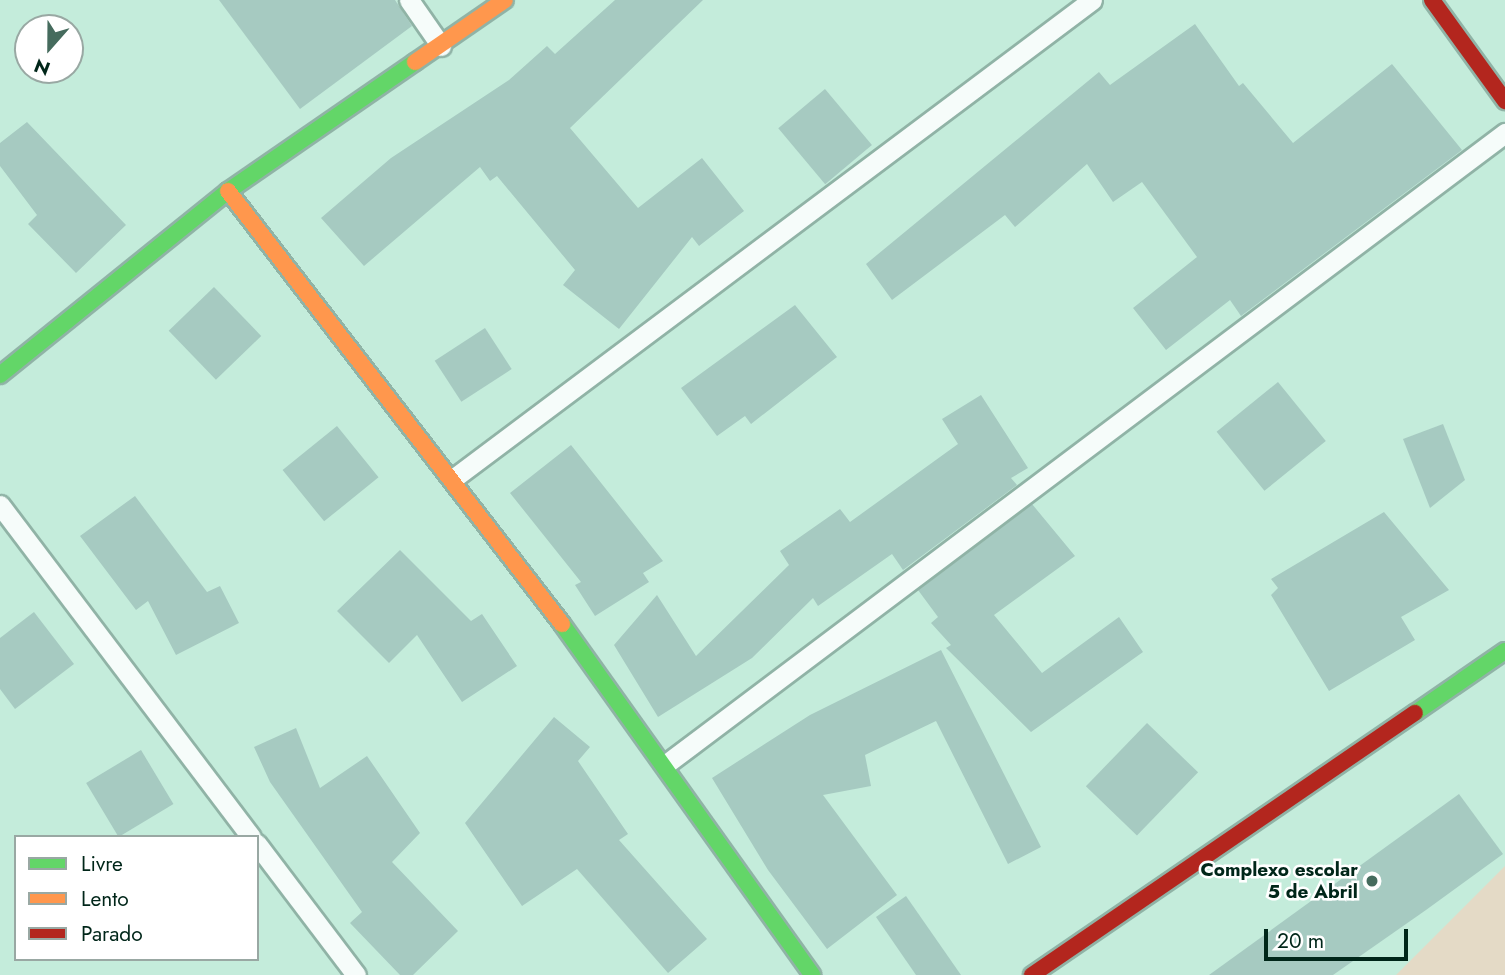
<!DOCTYPE html>
<html>
<head>
<meta charset="utf-8">
<style>
  body { margin:0 }
  #map { position:relative; width:1505px; height:975px; overflow:hidden; background:#c4ecdb; font-family:Jost,sans-serif }
  div>[style] { position:absolute }
  [style*='--x'] { left:calc(var(--x)*1px); top:calc(var(--y)*1px); width:calc(var(--w)*1px); rotate:calc(var(--a)*1deg) }
  .green>* { inset:0; background:#e4dac6 }
  .building>* { inset:0; background:#a6cac1; transform-origin:0 0 }
  .roads { filter:drop-shadow(2px 0 #90b3a6) drop-shadow(-2px 0 #90b3a6) drop-shadow(0 2px #90b3a6) drop-shadow(0 -2px #90b3a6) }
  .lane>* { height:19px; margin:-9.5px; padding:0 9.5px; transform-origin:9.5px; border-radius:9.5px; background:#f6fcfa }
  .fast>* { height:16px; margin:-8px; padding:0 8px; transform-origin:8px; border-radius:8px; background:#63d668 }
  .slow>* { height:16px; margin:-8px; padding:0 8px; transform-origin:8px; border-radius:8px; background:#ff974d }
  .jam>* { height:16px; margin:-8px; padding:0 8px; transform-origin:8px; border-radius:8px; background:#b3261e }
  .dots>* { width:19px; height:19px; translate:-50% -50%; box-sizing:border-box; border:4px solid #fff; border-radius:50% }
  span { translate:-50% -50%; white-space:nowrap; text-align:center; line-height:1.15; -webkit-text-stroke:5px #fff; paint-order:stroke }
  .poi-label { font-size:19px; color:#002619; font-weight:700 }
  .right { translate:-100% -50%; text-align:right }
  .legend { position:absolute; left:14px; top:835px; width:245px; height:126px; box-sizing:border-box; background:#fff; border:2px solid #99a8a3; margin:0; padding:9px 12px; list-style:none; font-size:21px; color:#002619 }
  .legend li { display:flex; align-items:center; gap:14px; height:35px }
  .legend b { width:35px; border:2px solid #99a8a3 }
  .north { position:absolute; left:14px; top:14px; width:70px; height:70px; box-sizing:border-box; background:#fff; border:2px solid #99a8a3; border-radius:50%; rotate:201deg; font-size:19px; font-weight:700; line-height:28px; text-align:center; color:#002619 }
  .north::after { content:''; display:block; margin:auto; width:24px; height:32px; background:#456b5d; clip-path:polygon(50% 0,100% 100%,50% 72%,0 100%) }
  .scale { position:absolute; left:1264px; top:929px; width:144px; height:32px; box-sizing:border-box; border:4px solid #002619; border-top:0; padding-left:9px; font-size:21px; line-height:24px; white-space:nowrap; color:#002619; -webkit-text-stroke:5px #fff; paint-order:stroke }
</style>
</head>
<body>
<div id="map">
  <div class="green">
    <div style="clip-path:polygon(1505px 866px,1505px 975px,1396px 975px)"></div>
  </div>
  <div class="building">
    <div style="clip-path:polygon(219px 0,395px 0,412px 26px,300px 109px)"></div>
    <div style="clip-path:polygon(615px 0,703px 0,570px 128px,638px 208px,702px 158px,744px 211px,699px 246px,692px 237px,619px 329px,563px 285px,575px 270px,497px 176px,490px 181px,480px 167px,364px 266px,321px 218px,391px 158px,509px 80px,547px 46px,555px 54px)"></div>
    <div style="clip-path:polygon(1195px 24px,1239px 86px,1243px 83px,1293px 143px,1392px 64px,1462px 150px,1241px 316px,1230px 300px,1166px 350px,1133px 308px,1197px 257px,1142px 182px,1113px 202px,1087px 164px,1015px 227px,1005px 215px,892px 300px,866px 264px,1099px 72px,1110px 85px)"></div>
    <div style="left:825px;top:89px;width:73px;height:61px;rotate:50deg"></div>
    <div style="clip-path:polygon(27px 122px,126px 225px,76px 273px,28px 224px,37px 215px,0 166px,0 143px)"></div>
    <div style="left:214px;top:287px;width:68px;height:63px;rotate:46deg"></div>
    <div style="clip-path:polygon(795px 305px,837px 357px,751px 424px,745px 416px,717px 436px,681px 388px)"></div>
    <div style="left:485px;top:328px;width:49px;height:60px;rotate:57deg"></div>
    <div style="left:1278px;top:382px;width:76px;height:79px;rotate:51deg"></div>
    <div style="clip-path:polygon(981px 395px,1028px 468px,1011px 478px,1017px 485px,903px 570px,892px 554px,818px 606px,813px 598px,752px 658px,658px 717px,614px 645px,657px 595px,696px 656px,789px 565px,780px 551px,840px 509px,850px 522px,958px 444px,942px 419px)"></div>
    <div style="clip-path:polygon(1443px 424px,1465px 480px,1430px 508px,1403px 439px)"></div>
    <div style="left:337px;top:426px;width:66px;height:70px;rotate:51deg"></div>
    <div style="clip-path:polygon(571px 445px,663px 561px,643px 573px,649px 582px,595px 616px,575px 585px,581px 582px,510px 493px)"></div>
    <div style="clip-path:polygon(135px 496px,207px 592px,220px 586px,239px 623px,176px 655px,148px 601px,136px 610px,80px 536px)"></div>
    <div style="clip-path:polygon(1032px 504px,1075px 556px,994px 615px,1042px 673px,1119px 617px,1143px 652px,1031px 732px,946px 648px,951px 645px,931px 623px,938px 617px,918px 590px)"></div>
    <div style="clip-path:polygon(1384px 512px,1449px 590px,1401px 617px,1415px 640px,1329px 691px,1271px 595px,1278px 588px,1271px 579px)"></div>
    <div style="clip-path:polygon(400px 550px,471px 621px,482px 614px,517px 666px,462px 702px,417px 635px,389px 663px,337px 611px)"></div>
    <div style="clip-path:polygon(34px 612px,74px 664px,15px 709px,0 689px,0 638px)"></div>
    <div style="clip-path:polygon(941px 650px,1041px 847px,1008px 864px,936px 721px,865px 755px,871px 786px,823px 795px,897px 895px,827px 949px,768px 870px,712px 778px,810px 715px)"></div>
    <div style="clip-path:polygon(554px 717px,590px 747px,578px 761px,628px 834px,619px 840px,707px 939px,668px 973px,577px 869px,522px 906px,465px 823px)"></div>
    <div style="left:1147px;top:723px;width:71px;height:88px;rotate:44deg"></div>
    <div style="clip-path:polygon(296px 728px,320px 788px,367px 756px,420px 833px,392px 862px,458px 931px,413px 975px,400px 975px,350px 923px,362px 912px,270px 782px,254px 747px)"></div>
    <div style="left:141px;top:750px;width:63px;height:64px;rotate:59deg"></div>
    <div style="clip-path:polygon(1459px 794px,1503px 854px,1426px 910px,1333px 975px,1209px 975px)"></div>
    <div style="clip-path:polygon(906px 896px,961px 975px,916px 975px,876px 917px)"></div>
  </div>
  <div class="roads">
    <div class="lane">
      <div style="--x:409;--y:0;--w:56;--a:55.2"></div>
      <div style="--x:454;--y:478;--w:797;--a:-36.84"></div>
      <div style="--x:0;--y:505;--w:416;--a:52.9"></div>
      <div style="--x:666;--y:764;--w:1050;--a:-36.95"></div>
      <div style="--x:257;--y:844;--w:164;--a:52.9"></div>
    </div>
    <div class="fast">
      <div style="--x:0;--y:375;--w:293;--a:-38.9"></div>
      <div style="--x:228;--y:191;--w:227;--a:-34.6"></div>
      <div style="--x:562;--y:624;--w:431;--a:54.5"></div>
      <div style="--x:1415;--y:713;--w:109;--a:-34.6"></div>
    </div>
    <div class="slow">
      <div style="--x:415;--y:62;--w:109;--a:-34.6"></div>
      <div style="--x:228;--y:191;--w:547;--a:52.35"></div>
    </div>
    <div class="jam">
      <div style="--x:1432;--y:0;--w:125;--a:54.1"></div>
      <div style="--x:1032;--y:975;--w:464;--a:-34.4"></div>
    </div>
  </div>
  <div class="dots">
    <div style="left:1372px;top:881px;background:#456b5d"></div>
  </div>
  <div class="poi-label">
    <span class="right" style="left:1358px;top:881px">Complexo escolar<br>5 de Abril</span>
  </div>
  <ul class="legend">
  <li><b style="height:9px;background:#63d668"></b>Livre</li>
  <li><b style="height:9px;background:#ff974d"></b>Lento</li>
  <li><b style="height:9px;background:#b3261e"></b>Parado</li>
  </ul>
  <div class="north">N</div>
  <div class="scale">20 m</div>
</div>
</body>
</html>
